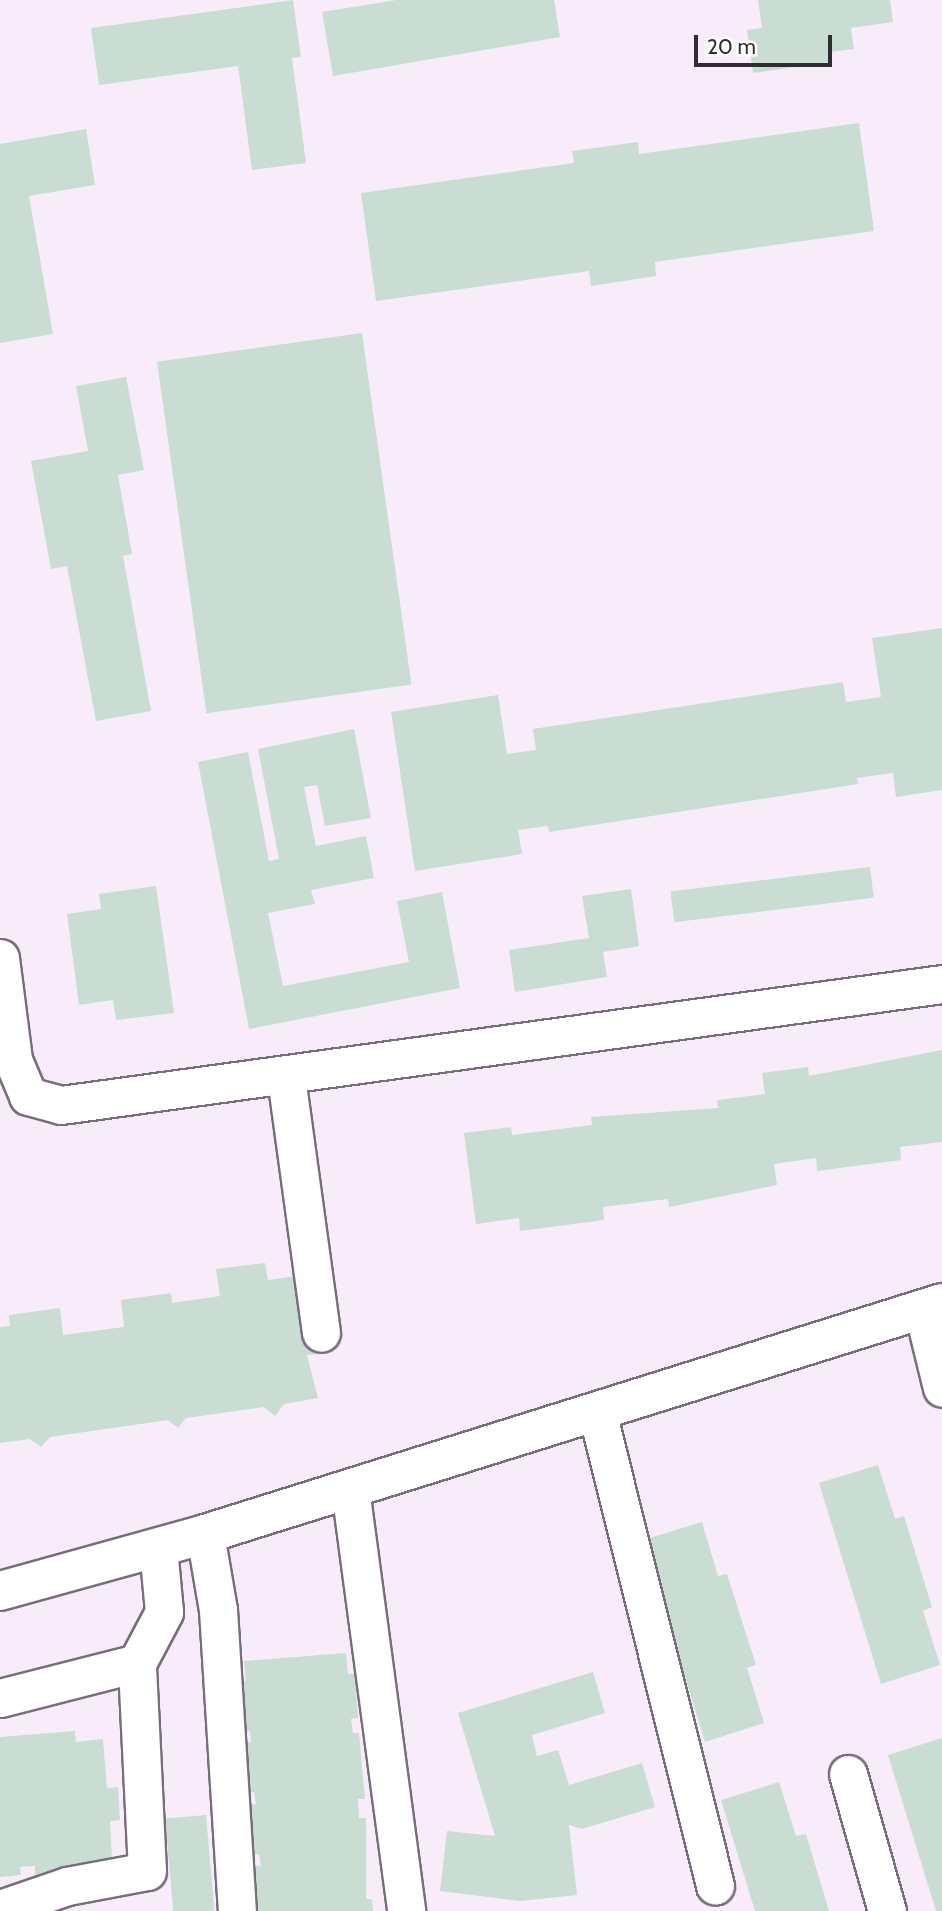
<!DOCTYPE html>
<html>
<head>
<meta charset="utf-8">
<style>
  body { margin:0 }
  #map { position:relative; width:942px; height:1911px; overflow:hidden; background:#f8ecfa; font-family:Cabin,sans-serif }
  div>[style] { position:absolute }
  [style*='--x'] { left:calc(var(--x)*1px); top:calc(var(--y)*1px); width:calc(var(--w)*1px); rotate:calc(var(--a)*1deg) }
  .building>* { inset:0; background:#caddd3; transform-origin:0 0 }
  .roads { filter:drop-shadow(2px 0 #786d7a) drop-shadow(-2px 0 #786d7a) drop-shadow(0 2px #786d7a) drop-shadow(0 -2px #786d7a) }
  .street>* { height:37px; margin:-18.5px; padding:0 18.5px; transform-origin:18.5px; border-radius:18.5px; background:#fff }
  .secondary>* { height:38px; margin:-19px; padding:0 19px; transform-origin:19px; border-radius:19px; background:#fff }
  span { translate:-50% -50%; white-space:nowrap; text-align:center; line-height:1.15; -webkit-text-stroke:6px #fff; paint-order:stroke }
  .scale { position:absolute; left:694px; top:35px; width:138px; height:32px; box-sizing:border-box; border:4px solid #312c32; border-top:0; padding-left:9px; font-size:21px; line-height:24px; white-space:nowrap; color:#312c32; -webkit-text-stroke:5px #fff; paint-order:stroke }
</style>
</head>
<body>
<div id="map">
  <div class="building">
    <div style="clip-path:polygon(293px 0,301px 57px,292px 58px,306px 163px,252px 170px,238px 66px,99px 85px,91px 28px)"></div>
    <div style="clip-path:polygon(396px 0,554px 0,560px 37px,333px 76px,322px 12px)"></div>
    <div style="clip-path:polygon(758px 0,890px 0,893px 22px,851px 28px,854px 49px,830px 52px,832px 62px,753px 73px,747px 30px,762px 28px)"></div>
    <div style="clip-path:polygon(859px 123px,874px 231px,655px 262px,656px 276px,591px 286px,589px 271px,376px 301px,361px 193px,574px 163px,572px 151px,638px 142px,639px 154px)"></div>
    <div style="clip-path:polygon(86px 129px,95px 185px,29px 196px,53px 334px,0 343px,0 144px)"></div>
    <div style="left:362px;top:333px;width:355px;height:207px;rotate:82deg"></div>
    <div style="clip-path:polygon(126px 377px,144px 470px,118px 475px,132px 554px,123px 556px,151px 711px,96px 721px,67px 566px,51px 569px,31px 461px,88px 451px,76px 386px)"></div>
    <div style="clip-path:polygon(942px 628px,942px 790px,896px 797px,893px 773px,857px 778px,858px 784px,549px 832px,548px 826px,518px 830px,522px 854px,415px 871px,391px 712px,498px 695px,507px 754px,536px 750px,533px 729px,843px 682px,846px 702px,881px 697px,872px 638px)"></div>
    <div style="clip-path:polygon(354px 729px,371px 818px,325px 826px,317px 785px,304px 787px,316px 846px,366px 836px,374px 878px,311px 890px,315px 904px,268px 913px,283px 986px,409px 962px,397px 901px,442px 892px,460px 988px,249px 1029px,198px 762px,248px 752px,269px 861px,279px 859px,258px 749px)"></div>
    <div style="left:870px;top:867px;width:31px;height:201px;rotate:83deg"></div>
    <div style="clip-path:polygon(156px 886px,174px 1013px,116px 1020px,113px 1000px,79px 1005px,67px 914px,101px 909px,99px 894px)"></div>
    <div style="clip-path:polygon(631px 889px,639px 946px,603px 952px,607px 977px,515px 992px,509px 950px,589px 938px,582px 896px)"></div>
    <div style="clip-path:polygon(942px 1050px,942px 1142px,900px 1147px,901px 1160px,817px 1171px,816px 1158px,774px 1164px,777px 1185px,669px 1207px,668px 1199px,603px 1207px,604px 1220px,520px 1231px,519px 1218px,476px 1224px,464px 1133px,511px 1127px,512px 1135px,592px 1125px,591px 1117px,718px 1108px,717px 1100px,765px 1094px,762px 1073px,808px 1067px,809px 1076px)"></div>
    <div style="clip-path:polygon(265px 1263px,268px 1280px,296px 1276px,313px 1325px,317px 1354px,307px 1355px,318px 1398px,284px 1404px,275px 1416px,264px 1407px,186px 1418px,178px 1428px,168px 1420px,50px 1437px,41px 1447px,30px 1439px,0 1443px,0 1327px,10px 1326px,9px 1315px,60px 1308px,63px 1335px,124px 1327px,121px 1300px,171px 1293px,172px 1303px,220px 1296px,216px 1269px)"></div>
    <div style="clip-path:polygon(878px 1465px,895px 1519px,904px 1516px,932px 1607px,923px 1611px,940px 1665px,881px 1684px,819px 1483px)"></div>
    <div style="clip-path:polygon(702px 1522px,718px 1576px,727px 1574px,756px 1665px,747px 1668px,764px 1723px,705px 1742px,643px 1540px)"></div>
    <div style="clip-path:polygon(346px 1653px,348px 1674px,355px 1673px,358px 1718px,351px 1719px,353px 1733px,359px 1733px,365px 1799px,358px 1799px,359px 1818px,366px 1818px,366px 1899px,372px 1899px,373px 1911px,254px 1911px,250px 1866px,261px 1866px,259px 1854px,250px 1855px,245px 1805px,256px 1804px,254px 1792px,245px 1793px,241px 1743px,251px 1742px,250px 1731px,240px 1731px,235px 1682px,246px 1681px,244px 1661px)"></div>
    <div style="clip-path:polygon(593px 1672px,605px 1713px,532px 1735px,537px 1756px,558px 1750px,569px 1785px,642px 1763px,655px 1807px,582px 1829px,569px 1825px,577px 1895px,520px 1901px,440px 1891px,447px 1831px,495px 1836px,458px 1713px)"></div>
    <div style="clip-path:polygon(75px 1731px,76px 1742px,103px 1739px,107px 1788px,118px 1787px,120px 1820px,110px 1821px,112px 1860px,84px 1863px,85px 1871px,35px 1875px,35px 1866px,20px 1867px,21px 1875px,0 1877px,0 1737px)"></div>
    <div style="clip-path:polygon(942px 1738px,942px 1911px,936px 1911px,888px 1755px)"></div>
    <div style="clip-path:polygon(779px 1782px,796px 1836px,806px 1834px,829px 1911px,755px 1911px,721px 1800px)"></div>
    <div style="left:206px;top:1815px;width:96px;height:41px;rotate:85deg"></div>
  </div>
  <div class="roads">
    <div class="street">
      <div style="--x:0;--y:958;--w:103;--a:82.7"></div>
      <div style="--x:13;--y:1060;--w:39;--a:67"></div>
      <div style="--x:28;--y:1096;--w:34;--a:15"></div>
      <div style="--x:61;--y:1105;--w:889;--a:-7.82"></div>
      <div style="--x:286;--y:1077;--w:258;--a:82.2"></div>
      <div style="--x:923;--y:1310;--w:80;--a:76.3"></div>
      <div style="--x:597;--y:1412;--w:488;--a:76"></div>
      <div style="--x:350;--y:1489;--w:426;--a:82.4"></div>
      <div style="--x:205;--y:1534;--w:77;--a:80.3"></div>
      <div style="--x:218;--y:1610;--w:302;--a:86.4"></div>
      <div style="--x:0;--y:1698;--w:141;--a:-14.3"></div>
      <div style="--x:137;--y:1663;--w:58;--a:-62.1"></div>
      <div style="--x:164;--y:1612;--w:65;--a:-95.3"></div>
      <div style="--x:848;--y:1774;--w:142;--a:74.1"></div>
      <div style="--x:0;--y:1909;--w:71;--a:-18.9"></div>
      <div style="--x:67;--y:1886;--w:81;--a:-10.6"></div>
      <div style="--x:147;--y:1871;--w:208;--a:-92.8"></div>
    </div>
    <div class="secondary">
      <div style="--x:0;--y:1591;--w:213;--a:-15.5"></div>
      <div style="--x:205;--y:1534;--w:772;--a:-17.4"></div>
    </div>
  </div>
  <div class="scale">20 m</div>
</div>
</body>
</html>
